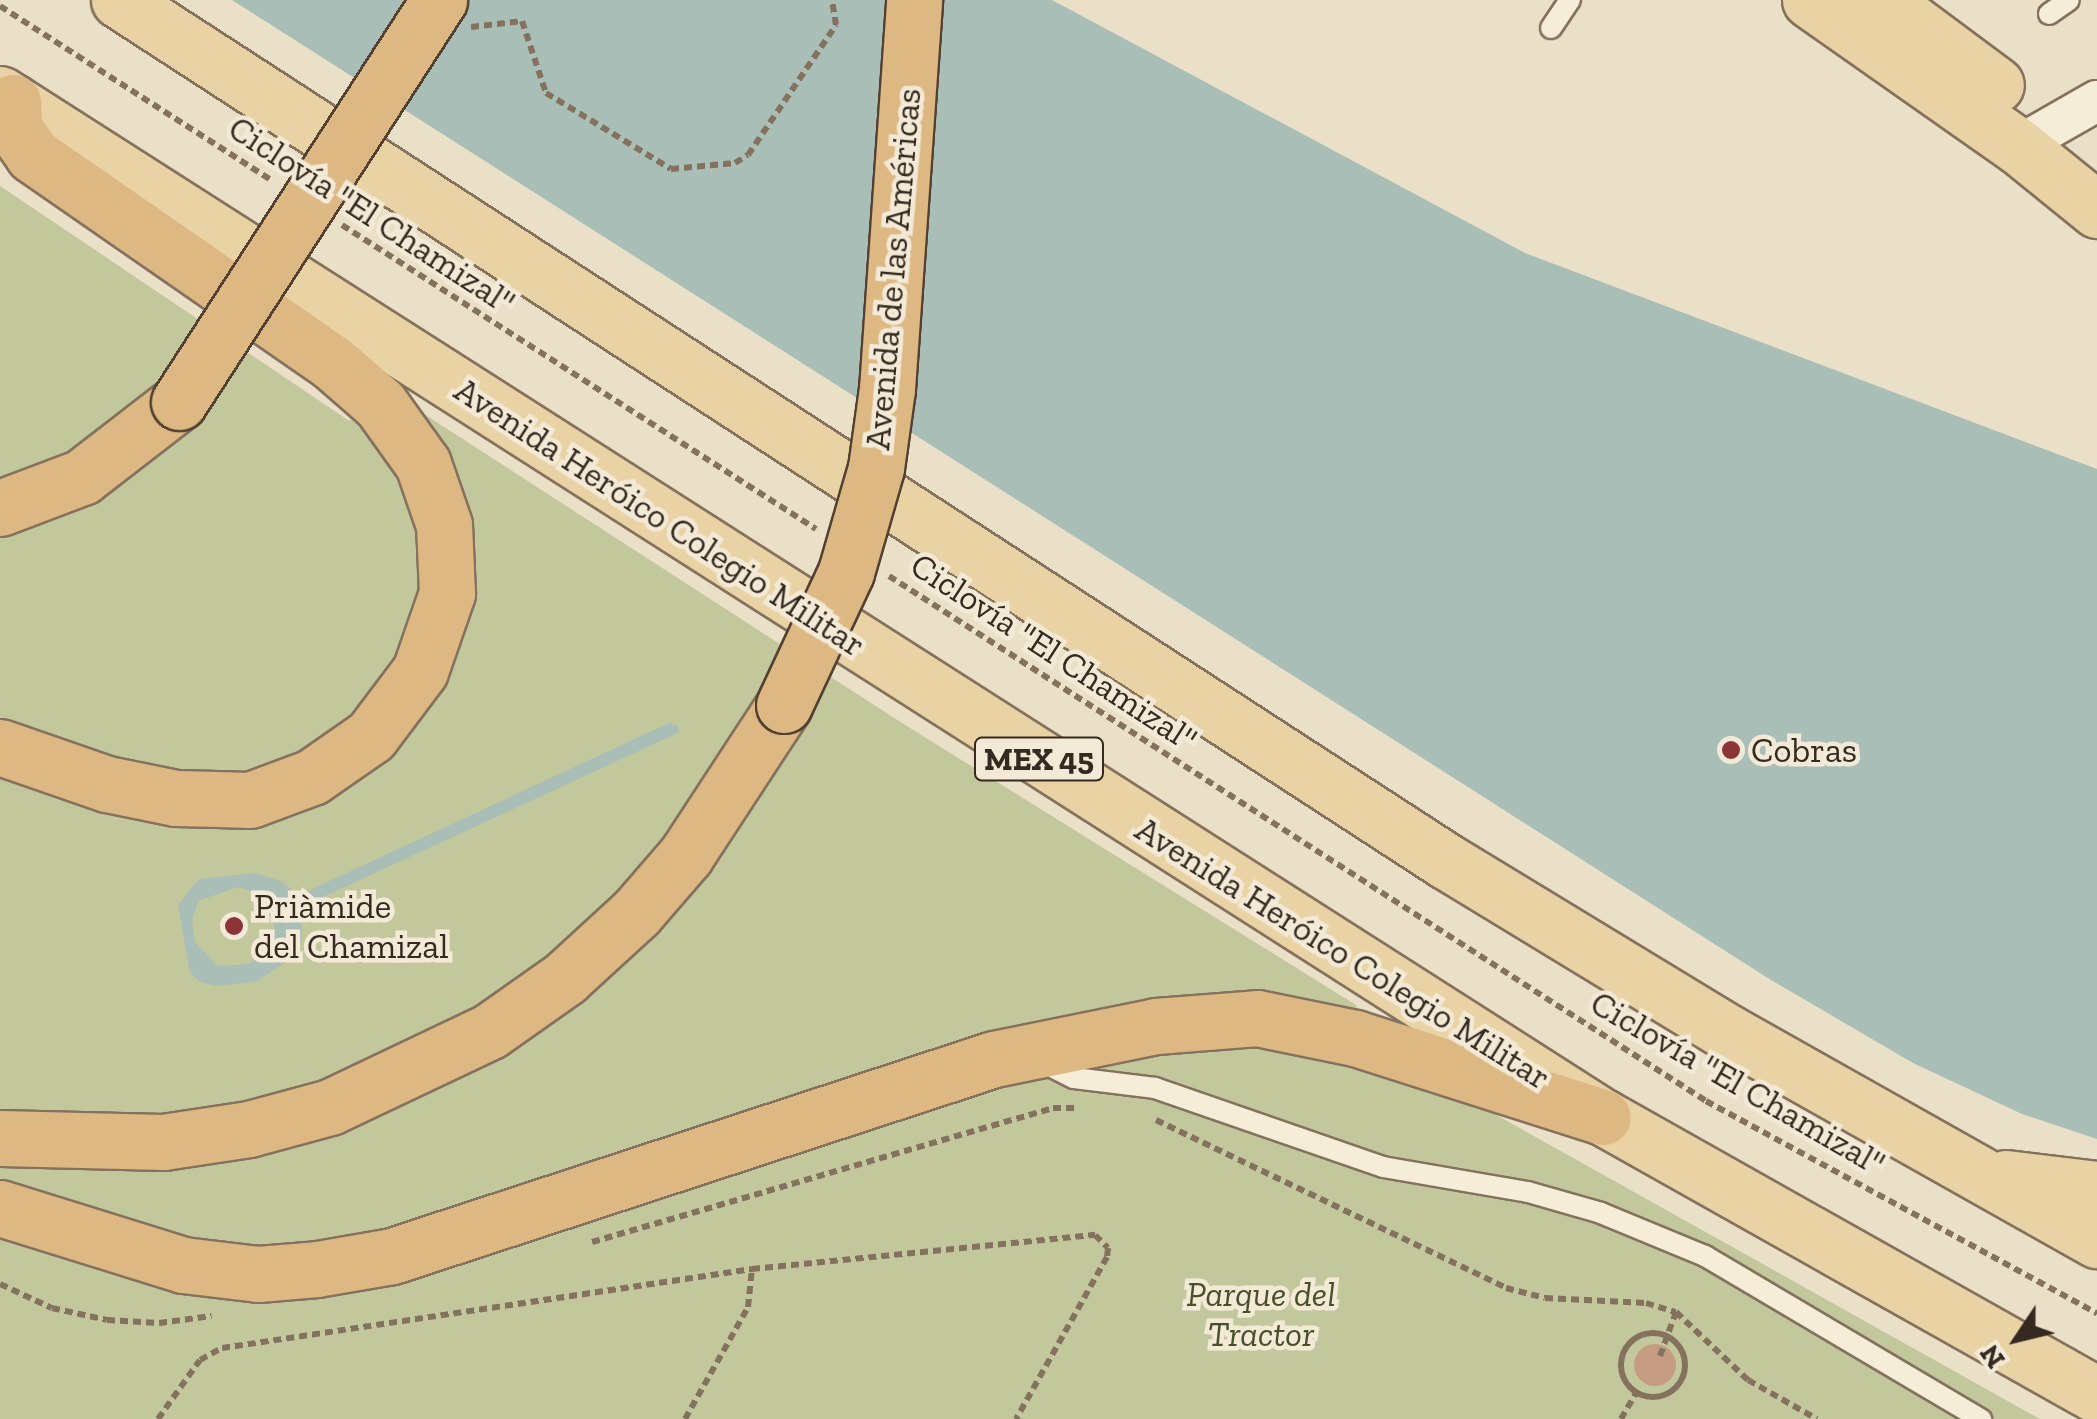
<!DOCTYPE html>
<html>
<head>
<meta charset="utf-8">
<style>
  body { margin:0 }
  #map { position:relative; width:2097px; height:1419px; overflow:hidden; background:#eadfc7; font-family:"Zilla Slab",serif }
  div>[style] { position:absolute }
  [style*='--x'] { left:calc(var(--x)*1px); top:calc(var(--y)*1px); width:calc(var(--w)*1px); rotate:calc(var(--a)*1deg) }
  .green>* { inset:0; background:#c3c79c }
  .water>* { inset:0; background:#a8beb7 }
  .stream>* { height:10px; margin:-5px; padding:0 5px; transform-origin:5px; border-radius:5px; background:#a8beb7 }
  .building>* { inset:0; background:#c59b81 }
  .round { border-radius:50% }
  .path>* { height:6px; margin-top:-3px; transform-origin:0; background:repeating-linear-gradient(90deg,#84715e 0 8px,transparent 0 13px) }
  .path>.ring { margin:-3px; padding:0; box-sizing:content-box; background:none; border:6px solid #84715e; border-radius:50% }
  .roads { filter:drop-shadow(2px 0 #84715e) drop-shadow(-2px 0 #84715e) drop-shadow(0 2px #84715e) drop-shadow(0 -2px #84715e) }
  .service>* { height:20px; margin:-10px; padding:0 10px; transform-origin:10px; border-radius:10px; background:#f6edd9 }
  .minor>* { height:40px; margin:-20px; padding:0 20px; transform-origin:20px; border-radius:20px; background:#f6edd9 }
  .primary>* { height:55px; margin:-27.5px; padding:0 27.5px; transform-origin:27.5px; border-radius:27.5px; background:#e9d2a3 }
  .trunk>* { height:55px; margin:-27.5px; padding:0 27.5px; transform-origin:27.5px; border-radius:27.5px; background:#ddb882 }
  .bridges { filter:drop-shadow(2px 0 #524032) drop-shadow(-2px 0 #524032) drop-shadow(0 2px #524032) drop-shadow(0 -2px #524032) }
  .trunk-bridge>* { height:55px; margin:-27.5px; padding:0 27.5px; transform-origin:27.5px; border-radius:27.5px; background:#ddb882 }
  .dots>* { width:28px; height:28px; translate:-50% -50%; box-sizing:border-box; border:5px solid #f2e9d6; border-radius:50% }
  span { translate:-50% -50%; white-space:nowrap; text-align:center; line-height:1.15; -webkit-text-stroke:9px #f2e9d6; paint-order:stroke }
  .shield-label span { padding:2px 8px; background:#f2e9d6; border:2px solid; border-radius:8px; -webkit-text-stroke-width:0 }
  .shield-label { font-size:32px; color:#362a20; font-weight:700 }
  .street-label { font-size:35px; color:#362a20 }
  .poi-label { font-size:35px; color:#362a20 }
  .left { translate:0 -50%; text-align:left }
  .park-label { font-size:35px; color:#475029; font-style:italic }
  .north { position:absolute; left:1967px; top:1289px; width:100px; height:100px; -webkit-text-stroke:8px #f2e9d6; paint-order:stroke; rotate:235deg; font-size:28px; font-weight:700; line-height:40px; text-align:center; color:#362a20 }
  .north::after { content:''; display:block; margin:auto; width:35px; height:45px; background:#362a20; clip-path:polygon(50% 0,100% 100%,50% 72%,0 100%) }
</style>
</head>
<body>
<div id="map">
  <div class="green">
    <div style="clip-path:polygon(0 186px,348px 420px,424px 414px,902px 723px,1356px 1005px,1373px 1062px,1466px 1098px,2040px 1419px,0 1419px)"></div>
  </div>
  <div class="water">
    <div style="clip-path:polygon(232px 0,1052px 0,1525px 253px,2097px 469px,2097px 1139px,2022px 1114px,1913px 1063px,1771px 980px)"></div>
    <div style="clip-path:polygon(evenodd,671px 722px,674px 729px,300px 902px,302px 940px,293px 957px,257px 981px,218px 986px,200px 982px,190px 972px,178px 905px,199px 879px,256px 873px,283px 882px,297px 896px,671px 722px,238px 887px,262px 895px,275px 929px,264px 955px,248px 964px,218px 966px,195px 942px,192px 920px,198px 901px,238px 887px)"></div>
  </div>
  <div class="stream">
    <div style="--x:300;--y:902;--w:412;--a:-24.8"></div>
  </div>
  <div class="building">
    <div class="round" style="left:1634px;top:1344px;width:42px;height:42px"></div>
  </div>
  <div class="path">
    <div style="--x:0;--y:6;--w:324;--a:32.7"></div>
    <div style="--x:471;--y:27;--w:51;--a:-6.7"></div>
    <div style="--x:522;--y:21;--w:76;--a:71.6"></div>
    <div style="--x:546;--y:93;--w:146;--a:31.3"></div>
    <div style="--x:671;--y:169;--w:64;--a:-5.4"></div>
    <div style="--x:735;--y:163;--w:15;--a:-32"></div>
    <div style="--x:748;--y:155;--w:157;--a:-55.9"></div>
    <div style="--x:836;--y:25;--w:25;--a:-99"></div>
    <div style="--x:342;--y:225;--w:563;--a:32.67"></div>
    <div style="--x:889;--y:576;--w:971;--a:32.72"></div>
    <div style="--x:1706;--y:1101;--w:445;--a:28.5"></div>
    <div style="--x:1156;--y:1120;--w:388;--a:25.6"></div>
    <div style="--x:1506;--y:1288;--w:40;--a:14.4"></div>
    <div style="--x:1545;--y:1298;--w:101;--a:2.8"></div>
    <div style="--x:1646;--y:1303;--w:31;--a:17"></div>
    <div style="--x:1676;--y:1312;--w:99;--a:43.4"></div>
    <div style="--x:1748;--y:1380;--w:79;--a:29.5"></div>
    <div style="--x:592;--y:1242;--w:480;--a:-16.2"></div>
    <div style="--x:1053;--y:1108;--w:23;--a:0"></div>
    <div style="--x:0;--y:1284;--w:57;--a:24.8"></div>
    <div style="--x:52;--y:1308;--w:56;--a:12.3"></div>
    <div style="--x:107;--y:1320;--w:52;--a:3.3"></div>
    <div style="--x:159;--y:1323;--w:53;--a:-7.5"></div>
    <div class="ring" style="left:1621px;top:1333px;width:58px;height:58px"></div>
    <div style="--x:1660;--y:1356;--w:47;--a:-70"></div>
    <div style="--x:158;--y:1419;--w:72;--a:-54.6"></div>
    <div style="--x:200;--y:1360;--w:25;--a:-29"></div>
    <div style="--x:222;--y:1348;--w:536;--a:-8.48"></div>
    <div style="--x:752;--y:1269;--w:345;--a:-5.7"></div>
    <div style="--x:1095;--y:1235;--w:18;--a:45"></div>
    <div style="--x:1108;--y:1248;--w:9;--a:96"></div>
    <div style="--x:1107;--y:1257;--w:186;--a:119.3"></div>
    <div style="--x:685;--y:1419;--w:129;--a:-60.6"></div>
    <div style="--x:748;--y:1307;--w:38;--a:-84"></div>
    <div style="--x:1621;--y:1419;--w:30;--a:-60"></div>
  </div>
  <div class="roads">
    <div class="service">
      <div style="--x:2049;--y:14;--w:24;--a:-35"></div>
      <div style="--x:1551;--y:28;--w:34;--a:-56"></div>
      <div style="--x:1048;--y:1053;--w:16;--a:68"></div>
      <div style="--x:1054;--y:1068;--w:22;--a:27"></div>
      <div style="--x:1074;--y:1078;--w:82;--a:7"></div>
      <div style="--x:1155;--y:1088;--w:241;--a:19.1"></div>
      <div style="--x:1383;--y:1167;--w:147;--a:9.8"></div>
      <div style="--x:1528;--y:1192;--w:76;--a:16"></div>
      <div style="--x:1601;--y:1213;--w:113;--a:22.5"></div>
      <div style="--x:1705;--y:1256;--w:321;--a:30.6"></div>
    </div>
    <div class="minor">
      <div style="--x:2018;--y:146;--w:91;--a:-29.7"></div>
    </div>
    <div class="primary">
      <div style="--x:119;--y:0;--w:1582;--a:32.98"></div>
      <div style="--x:1446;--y:861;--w:331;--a:31.3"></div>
      <div style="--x:1729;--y:1033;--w:422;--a:29.4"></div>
      <div style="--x:1810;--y:0;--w:254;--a:35.1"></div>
      <div style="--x:2018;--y:146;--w:102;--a:39"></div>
      <div style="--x:1882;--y:0;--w:142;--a:36.7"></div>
      <div style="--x:0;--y:94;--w:1902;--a:32.55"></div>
      <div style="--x:1603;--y:1117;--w:567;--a:29.37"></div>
      <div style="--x:2006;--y:1178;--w:92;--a:6.9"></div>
    </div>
    <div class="trunk">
      <div style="--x:0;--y:508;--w:88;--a:-20.7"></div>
      <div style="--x:82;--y:477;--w:123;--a:-37.7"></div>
      <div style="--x:0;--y:747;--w:113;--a:19.1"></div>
      <div style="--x:107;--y:784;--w:70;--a:11.5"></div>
      <div style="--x:176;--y:798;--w:74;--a:1.5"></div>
      <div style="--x:250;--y:800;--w:66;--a:-20.4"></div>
      <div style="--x:312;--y:777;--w:72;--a:-34.8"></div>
      <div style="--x:371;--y:736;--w:81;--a:-53"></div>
      <div style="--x:420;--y:671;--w:83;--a:-70.9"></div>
      <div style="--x:447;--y:593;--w:68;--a:-92.5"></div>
      <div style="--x:444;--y:525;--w:65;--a:-109"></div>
      <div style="--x:423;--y:464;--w:74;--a:-125.6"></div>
      <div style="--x:380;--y:404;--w:62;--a:-138.9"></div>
      <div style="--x:333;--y:363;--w:365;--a:-145.3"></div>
      <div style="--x:33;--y:155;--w:33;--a:-125"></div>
      <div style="--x:14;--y:128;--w:26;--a:-92"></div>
      <div style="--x:0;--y:1138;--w:163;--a:1.4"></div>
      <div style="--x:163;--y:1142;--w:87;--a:-8.6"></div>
      <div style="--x:249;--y:1129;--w:84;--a:-15.2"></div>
      <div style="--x:330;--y:1107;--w:177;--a:-25.4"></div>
      <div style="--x:490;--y:1031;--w:92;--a:-35.2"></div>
      <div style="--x:565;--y:978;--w:96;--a:-42.5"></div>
      <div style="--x:636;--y:913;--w:77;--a:-49.2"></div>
      <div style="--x:686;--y:855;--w:179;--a:-56.8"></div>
      <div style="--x:0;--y:1208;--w:192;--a:17.3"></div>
      <div style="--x:183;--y:1265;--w:76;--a:6.8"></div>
      <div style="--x:258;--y:1274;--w:59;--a:-4.8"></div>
      <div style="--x:317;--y:1269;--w:76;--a:-9.8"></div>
      <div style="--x:392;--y:1256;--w:633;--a:-18.12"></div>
      <div style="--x:994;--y:1059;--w:165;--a:-11.5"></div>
      <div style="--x:1156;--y:1026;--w:101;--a:-4.5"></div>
      <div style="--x:1257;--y:1018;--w:100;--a:11.5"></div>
      <div style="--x:1355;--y:1038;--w:260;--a:17.7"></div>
    </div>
  </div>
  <div class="bridges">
    <div class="trunk-bridge">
      <div style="--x:179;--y:402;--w:479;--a:-57.1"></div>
      <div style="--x:784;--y:705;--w:147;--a:-65"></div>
      <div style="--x:846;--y:572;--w:108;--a:-73.9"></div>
      <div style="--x:876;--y:468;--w:80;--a:-82.1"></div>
      <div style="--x:887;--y:389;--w:390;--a:-86"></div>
    </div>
  </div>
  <div class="dots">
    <div style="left:1731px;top:750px;background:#8d3437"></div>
    <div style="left:234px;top:926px;background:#8d3437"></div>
  </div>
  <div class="shield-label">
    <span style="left:1039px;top:759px">MEX 45</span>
  </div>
  <div class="street-label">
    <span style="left:372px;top:215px;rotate:33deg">Ciclovía "El Chamizal"</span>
    <span style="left:893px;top:269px;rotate:-85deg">Avenida de las Américas</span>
    <span style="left:660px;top:517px;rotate:33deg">Avenida Heróico Colegio Militar</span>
    <span style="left:1054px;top:652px;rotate:33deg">Ciclovía "El Chamizal"</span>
    <span style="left:1343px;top:953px;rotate:32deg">Avenida Heróico Colegio Militar</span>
    <span style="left:1738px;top:1083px;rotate:30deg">Ciclovía "El Chamizal"</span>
  </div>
  <div class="poi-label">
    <span class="left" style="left:1751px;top:750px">Cobras</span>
    <span class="left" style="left:254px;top:926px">Priàmide<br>del Chamizal</span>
  </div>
  <div class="park-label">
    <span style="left:1261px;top:1314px">Parque del<br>Tractor</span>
  </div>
  <div class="north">N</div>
</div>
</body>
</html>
